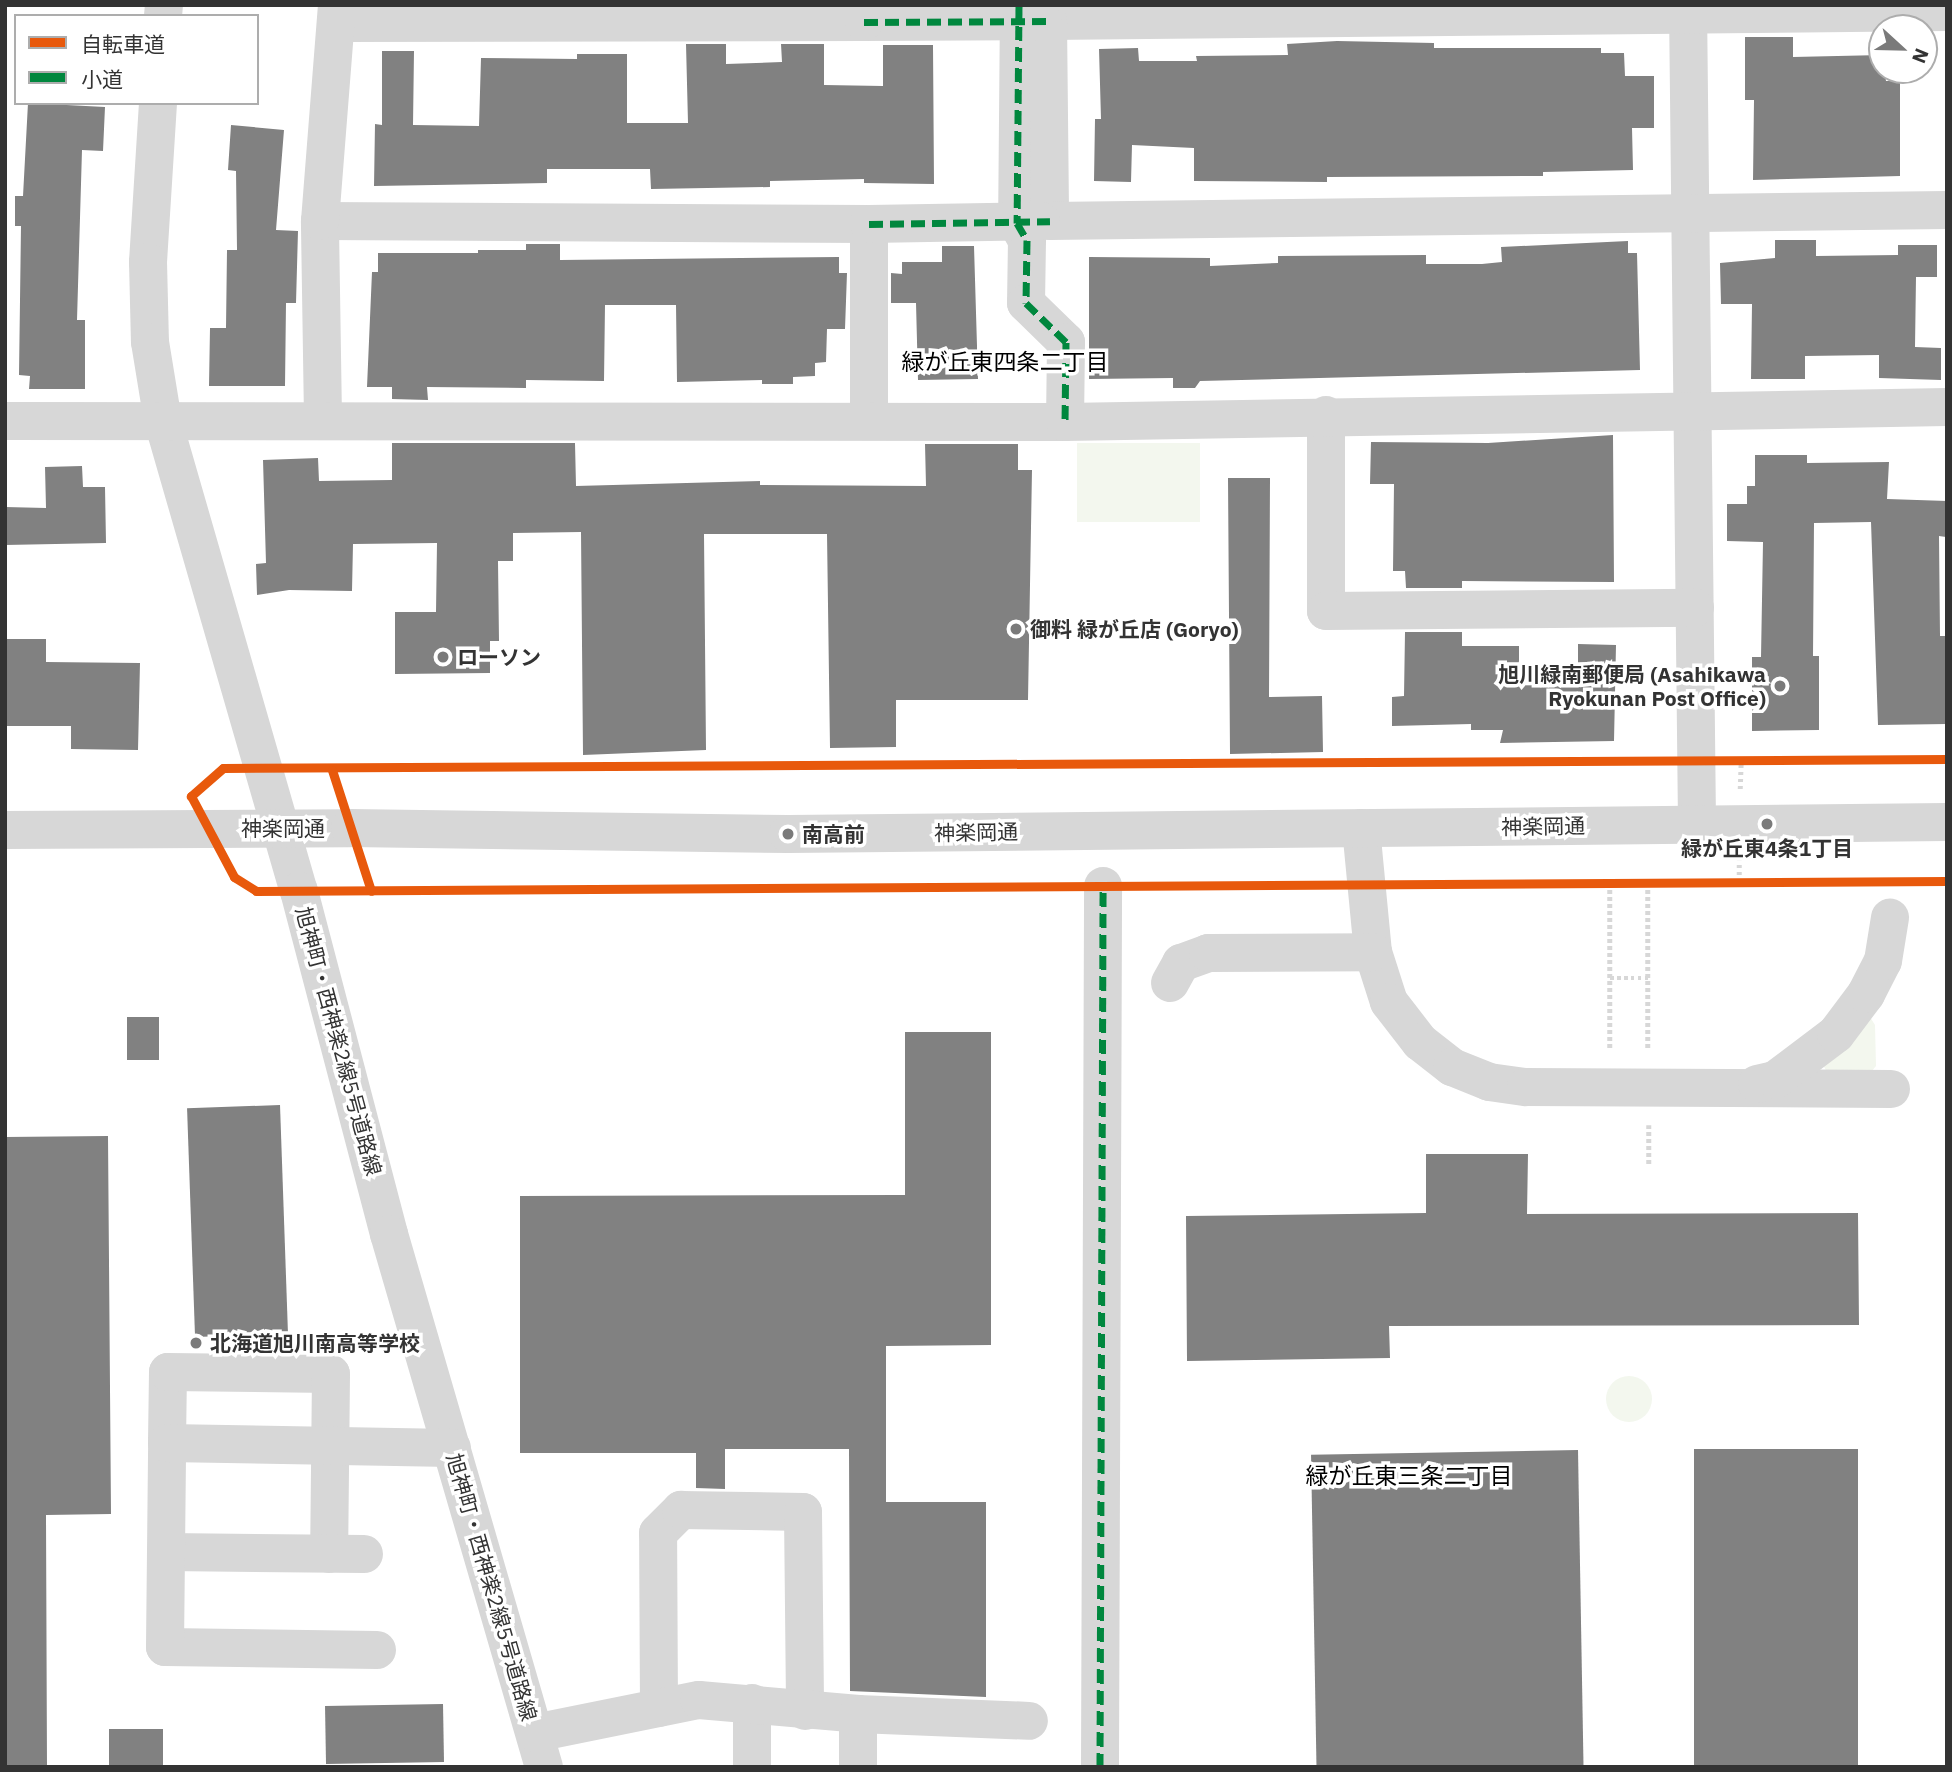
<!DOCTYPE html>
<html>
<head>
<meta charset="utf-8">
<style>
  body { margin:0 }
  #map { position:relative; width:1952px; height:1772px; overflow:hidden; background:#fff; font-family:"IBM Plex Sans","Noto Sans JP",sans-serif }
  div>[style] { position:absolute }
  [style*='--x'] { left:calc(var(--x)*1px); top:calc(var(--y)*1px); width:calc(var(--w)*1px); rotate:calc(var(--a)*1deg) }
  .green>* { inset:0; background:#f3f7ee; transform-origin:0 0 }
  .round { border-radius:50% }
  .building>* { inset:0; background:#818181; transform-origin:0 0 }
  .path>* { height:4.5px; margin-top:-2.25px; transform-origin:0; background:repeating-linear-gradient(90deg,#d7d7d7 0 3.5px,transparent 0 7px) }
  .minor>* { height:38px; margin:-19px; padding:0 19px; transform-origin:19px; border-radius:19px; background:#d7d7d7 }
  .quiet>* { height:7px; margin-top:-3.5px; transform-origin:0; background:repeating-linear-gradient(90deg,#00873e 0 14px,transparent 0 21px) }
  .cycleway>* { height:9px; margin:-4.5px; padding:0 4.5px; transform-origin:4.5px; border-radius:4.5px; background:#e8590c }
  .dots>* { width:19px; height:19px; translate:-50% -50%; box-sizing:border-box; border:4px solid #fff; border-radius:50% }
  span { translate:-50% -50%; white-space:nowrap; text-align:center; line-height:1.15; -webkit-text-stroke:7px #fff; paint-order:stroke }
  .poi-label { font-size:21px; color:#333; font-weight:700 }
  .left { translate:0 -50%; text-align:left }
  .right { translate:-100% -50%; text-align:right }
  .street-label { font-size:21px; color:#333 }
  .neighbourhood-label { font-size:23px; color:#000 }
  .frame { position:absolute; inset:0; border:7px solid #333; pointer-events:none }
  .legend { position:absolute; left:14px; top:14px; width:245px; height:91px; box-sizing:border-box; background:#fff; border:2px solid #adadad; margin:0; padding:9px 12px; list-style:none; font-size:21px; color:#333 }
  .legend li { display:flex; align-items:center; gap:14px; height:35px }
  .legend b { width:35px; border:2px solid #adadad }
  .north { position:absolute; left:1868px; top:14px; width:70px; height:70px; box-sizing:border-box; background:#fff; border:2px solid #adadad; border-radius:50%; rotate:112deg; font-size:19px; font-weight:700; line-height:28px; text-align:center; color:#333 }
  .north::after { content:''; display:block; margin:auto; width:24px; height:32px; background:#7a7a7a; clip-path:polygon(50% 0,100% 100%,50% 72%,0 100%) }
</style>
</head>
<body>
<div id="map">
  <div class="green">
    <div style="left:1077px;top:443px;width:123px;height:79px"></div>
    <div style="clip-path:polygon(1870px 1017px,1875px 1025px,1876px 1066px,1871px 1072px,1828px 1074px,1823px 1065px)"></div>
    <div class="round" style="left:1606px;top:1376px;width:46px;height:46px"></div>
  </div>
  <div class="building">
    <div style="clip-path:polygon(1745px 37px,1793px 37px,1793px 57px,1882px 55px,1886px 81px,1900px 81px,1900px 176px,1753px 180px,1754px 100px,1745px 100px)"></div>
    <div style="clip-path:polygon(1337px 41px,1434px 43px,1434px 48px,1601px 48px,1601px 53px,1624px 53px,1625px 76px,1654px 76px,1654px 128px,1632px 128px,1633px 170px,1543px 172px,1543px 176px,1327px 177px,1327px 182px,1194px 181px,1194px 148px,1132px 145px,1131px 182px,1094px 181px,1095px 119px,1101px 119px,1099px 49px,1138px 48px,1139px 61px,1197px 61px,1196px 56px,1288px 55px,1287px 44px)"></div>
    <div style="clip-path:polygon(686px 44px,726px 44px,726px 64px,782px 62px,781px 44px,824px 44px,824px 85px,883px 86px,883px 45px,933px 45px,934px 184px,864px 183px,864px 179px,770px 181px,770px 187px,651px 189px,650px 169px,547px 169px,547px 183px,374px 186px,375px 124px,382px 125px,382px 51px,414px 51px,413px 125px,479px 126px,481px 58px,577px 59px,577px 54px,627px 54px,627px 123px,688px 123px)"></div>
    <div style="clip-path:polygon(28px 103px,105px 107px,103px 151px,82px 150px,77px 320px,85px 320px,85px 389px,29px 389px,30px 376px,19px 375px,21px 226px,15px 226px,15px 196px,23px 196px)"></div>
    <div style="clip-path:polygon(231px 125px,284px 130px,276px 230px,298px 231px,296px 303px,286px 303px,285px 386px,209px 386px,210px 328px,226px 328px,227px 250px,237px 250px,236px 171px,228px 170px)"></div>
    <div style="clip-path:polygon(1775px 240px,1816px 240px,1816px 256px,1898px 255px,1898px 245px,1937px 245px,1937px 277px,1916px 277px,1915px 347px,1941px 348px,1941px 380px,1879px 378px,1879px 355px,1805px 356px,1805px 379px,1751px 379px,1752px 304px,1721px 304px,1720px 263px,1775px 258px)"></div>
    <div style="clip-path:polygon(1628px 241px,1628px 253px,1637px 253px,1640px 370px,1200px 381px,1195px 388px,1173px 388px,1173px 378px,1089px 379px,1089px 257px,1210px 258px,1210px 266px,1278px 263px,1278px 256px,1426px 255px,1426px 264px,1482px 264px,1502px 262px,1501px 247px)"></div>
    <div style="clip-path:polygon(526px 244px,560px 244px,560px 260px,839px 257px,839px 273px,847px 273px,845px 329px,827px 329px,826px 362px,815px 363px,815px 376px,793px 377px,793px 384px,762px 384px,762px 380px,677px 382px,676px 305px,605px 305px,604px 381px,526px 380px,526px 388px,427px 387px,428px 400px,392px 399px,392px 387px,367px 387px,372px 272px,378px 272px,378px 253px,478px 253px,478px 250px,526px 250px)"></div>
    <div style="clip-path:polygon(942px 246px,974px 246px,978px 379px,918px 380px,916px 303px,891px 303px,891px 273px,902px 274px,902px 262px,942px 262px)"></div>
    <div style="clip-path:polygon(1613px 435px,1614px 582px,1462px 581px,1462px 588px,1406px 588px,1405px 571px,1393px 571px,1394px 484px,1370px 484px,1371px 442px,1488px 443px)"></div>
    <div style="clip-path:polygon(392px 443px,575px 443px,576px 486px,760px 481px,760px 485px,926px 486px,925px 444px,1018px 444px,1018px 470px,1032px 470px,1028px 700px,896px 700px,896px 747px,830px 748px,827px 534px,704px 534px,706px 750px,583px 755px,581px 532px,513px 533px,513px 561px,498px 561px,499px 641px,490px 641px,490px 673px,395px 674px,395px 612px,436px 612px,437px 543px,353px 544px,352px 591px,289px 590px,257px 595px,256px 564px,266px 563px,263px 460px,318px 458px,319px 481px,392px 480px)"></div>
    <div style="clip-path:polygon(1755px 455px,1807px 455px,1807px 463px,1889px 462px,1887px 499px,1947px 501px,1946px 537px,1939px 536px,1940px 636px,1947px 636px,1947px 724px,1878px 725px,1871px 522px,1814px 523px,1813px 656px,1819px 656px,1819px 730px,1752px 731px,1752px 657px,1761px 657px,1763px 542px,1727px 541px,1727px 504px,1747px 504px,1747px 486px,1755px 486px)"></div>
    <div style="clip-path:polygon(82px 466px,83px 487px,105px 487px,106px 543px,5px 545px,5px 507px,46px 508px,45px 467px)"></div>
    <div style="clip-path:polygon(1228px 478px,1270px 478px,1269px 697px,1322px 696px,1323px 752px,1230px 754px)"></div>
    <div style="clip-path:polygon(1405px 632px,1462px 632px,1462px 646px,1519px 646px,1519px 663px,1578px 664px,1578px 644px,1616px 645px,1614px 741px,1500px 743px,1503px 730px,1471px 730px,1471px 724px,1392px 726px,1392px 697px,1404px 696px)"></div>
    <div style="clip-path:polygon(5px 639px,46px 639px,46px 662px,140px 663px,138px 750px,71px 749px,71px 726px,5px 726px)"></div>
    <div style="left:127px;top:1017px;width:32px;height:43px"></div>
    <div style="clip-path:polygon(905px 1032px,991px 1032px,991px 1345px,886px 1346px,886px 1502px,986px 1502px,986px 1697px,850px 1691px,849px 1449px,725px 1449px,725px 1489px,696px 1488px,696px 1453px,520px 1453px,520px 1196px,905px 1195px)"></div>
    <div style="left:280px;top:1105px;width:229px;height:93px;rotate:88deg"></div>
    <div style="clip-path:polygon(108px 1136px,111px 1514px,46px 1515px,47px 1766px,5px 1767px,5px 1137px)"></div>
    <div style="clip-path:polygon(1426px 1154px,1528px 1154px,1527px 1214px,1858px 1213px,1859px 1325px,1389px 1326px,1390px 1358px,1187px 1361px,1186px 1216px,1426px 1213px)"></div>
    <div style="left:1858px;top:1449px;width:318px;height:164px;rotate:90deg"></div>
    <div style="left:1578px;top:1450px;width:317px;height:267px;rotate:89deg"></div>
    <div style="left:443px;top:1704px;width:58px;height:118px;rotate:89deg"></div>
    <div style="left:109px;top:1729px;width:54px;height:38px"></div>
  </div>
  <div class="path">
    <div style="--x:1740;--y:789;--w:28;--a:-88"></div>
    <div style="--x:1739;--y:882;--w:22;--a:-90"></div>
    <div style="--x:1610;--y:883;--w:167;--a:90"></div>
    <div style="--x:1648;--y:883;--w:167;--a:90"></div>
    <div style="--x:1610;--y:978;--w:38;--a:0"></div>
    <div style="--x:1649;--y:1125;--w:40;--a:90"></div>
  </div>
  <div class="minor">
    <div style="--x:1019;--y:5;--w:218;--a:90.5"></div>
    <div style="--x:1017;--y:223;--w:20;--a:60"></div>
    <div style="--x:1027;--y:240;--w:63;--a:90.9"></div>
    <div style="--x:1026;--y:303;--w:56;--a:44.3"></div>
    <div style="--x:1066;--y:342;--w:80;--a:90.7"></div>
    <div style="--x:1688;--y:5;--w:820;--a:89.37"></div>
    <div style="--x:1947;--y:12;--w:899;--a:179.43"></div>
    <div style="--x:1048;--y:21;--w:200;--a:89.4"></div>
    <div style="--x:1050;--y:221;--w:897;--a:-0.7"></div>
    <div style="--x:163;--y:16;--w:11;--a:-85"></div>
    <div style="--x:864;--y:22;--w:179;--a:-0.3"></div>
    <div style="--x:336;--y:23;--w:528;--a:-0.11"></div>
    <div style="--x:864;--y:22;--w:17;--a:-90"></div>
    <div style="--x:158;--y:103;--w:159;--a:93.6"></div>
    <div style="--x:148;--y:262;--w:80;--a:88.6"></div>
    <div style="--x:150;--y:342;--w:80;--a:80.7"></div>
    <div style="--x:163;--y:421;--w:489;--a:73.9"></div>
    <div style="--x:299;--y:891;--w:355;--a:75.3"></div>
    <div style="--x:389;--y:1234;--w:555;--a:73.79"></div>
    <div style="--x:320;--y:221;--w:549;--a:0.31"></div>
    <div style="--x:869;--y:224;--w:196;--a:90"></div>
    <div style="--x:869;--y:224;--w:172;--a:-1"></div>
    <div style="--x:1326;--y:415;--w:196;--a:90"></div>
    <div style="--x:1326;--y:611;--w:369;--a:-0.5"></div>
    <div style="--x:323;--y:418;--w:197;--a:-90.9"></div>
    <div style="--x:320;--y:221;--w:217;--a:-85.5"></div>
    <div style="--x:5;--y:421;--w:1060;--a:0.05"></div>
    <div style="--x:1065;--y:422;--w:882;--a:-0.97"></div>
    <div style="--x:1361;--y:828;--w:125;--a:84.5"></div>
    <div style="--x:1373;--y:952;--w:52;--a:72.3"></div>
    <div style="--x:1389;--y:1002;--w:51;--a:52.2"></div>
    <div style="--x:1420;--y:1042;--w:41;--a:38"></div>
    <div style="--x:1452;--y:1067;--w:40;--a:22"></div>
    <div style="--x:1489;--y:1082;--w:37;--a:8"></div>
    <div style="--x:1526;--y:1087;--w:365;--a:0.3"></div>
    <div style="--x:5;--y:830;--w:345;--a:-0.3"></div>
    <div style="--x:350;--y:828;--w:438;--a:0.8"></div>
    <div style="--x:788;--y:834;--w:1159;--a:-0.59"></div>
    <div style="--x:1170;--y:983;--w:23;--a:-61"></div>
    <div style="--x:1181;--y:963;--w:29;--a:-20"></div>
    <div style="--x:1208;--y:953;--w:165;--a:-0.3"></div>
    <div style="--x:1757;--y:1084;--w:18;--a:-13"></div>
    <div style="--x:1775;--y:1080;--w:76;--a:-37"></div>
    <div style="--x:1836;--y:1034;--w:50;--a:-53.1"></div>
    <div style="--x:1866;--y:994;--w:37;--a:-63"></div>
    <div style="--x:1883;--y:961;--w:44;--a:-80.8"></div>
    <div style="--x:167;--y:1443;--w:71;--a:-89.2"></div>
    <div style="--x:168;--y:1372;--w:163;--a:0.7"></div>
    <div style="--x:331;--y:1374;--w:180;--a:90.6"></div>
    <div style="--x:166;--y:1552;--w:198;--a:0.6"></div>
    <div style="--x:377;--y:1650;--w:212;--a:-179.2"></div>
    <div style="--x:165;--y:1647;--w:204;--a:-89.4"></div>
    <div style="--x:167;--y:1443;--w:285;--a:1"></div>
    <div style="--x:752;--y:1703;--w:64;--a:90"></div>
    <div style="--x:659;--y:1708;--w:175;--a:-90.3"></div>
    <div style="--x:658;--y:1533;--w:33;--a:-45"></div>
    <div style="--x:681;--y:1510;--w:122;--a:0.9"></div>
    <div style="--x:803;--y:1512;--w:199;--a:89.4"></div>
    <div style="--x:535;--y:1733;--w:167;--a:-11.4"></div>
    <div style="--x:699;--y:1700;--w:160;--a:5"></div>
    <div style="--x:858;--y:1714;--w:171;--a:2.3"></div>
    <div style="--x:858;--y:1767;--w:53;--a:-90"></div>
    <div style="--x:1100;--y:1767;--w:881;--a:-89.8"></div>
  </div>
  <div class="quiet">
    <div style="--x:1019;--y:5;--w:218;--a:90.5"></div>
    <div style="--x:1017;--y:223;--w:20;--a:60"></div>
    <div style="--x:1027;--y:240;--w:63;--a:90.9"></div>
    <div style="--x:1026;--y:303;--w:56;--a:44.3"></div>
    <div style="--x:1066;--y:342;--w:80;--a:90.7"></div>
    <div style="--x:864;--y:22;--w:184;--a:-0.3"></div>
    <div style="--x:869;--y:224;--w:181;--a:-0.9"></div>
    <div style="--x:1100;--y:1767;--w:881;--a:-89.8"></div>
  </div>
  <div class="cycleway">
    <div style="--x:1947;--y:759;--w:1724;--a:179.7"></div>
    <div style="--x:223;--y:768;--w:43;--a:138.8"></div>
    <div style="--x:191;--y:796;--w:92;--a:62"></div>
    <div style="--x:234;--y:877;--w:26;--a:32"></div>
    <div style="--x:256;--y:891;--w:1691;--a:-0.34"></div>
    <div style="--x:332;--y:770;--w:127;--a:72.1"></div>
  </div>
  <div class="dots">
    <div style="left:1016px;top:629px;background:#7a7a7a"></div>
    <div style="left:443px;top:657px;background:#7a7a7a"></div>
    <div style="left:1780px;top:686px;background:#7a7a7a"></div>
    <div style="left:1767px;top:824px;background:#7a7a7a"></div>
    <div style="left:788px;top:834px;background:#7a7a7a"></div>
    <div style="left:196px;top:1343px;background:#7a7a7a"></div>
  </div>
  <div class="poi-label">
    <span class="left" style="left:1030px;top:629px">御料 緑が丘店 (Goryo)</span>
    <span class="left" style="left:457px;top:657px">ローソン</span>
    <span class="right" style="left:1766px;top:686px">旭川緑南郵便局 (Asahikawa<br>Ryokunan Post Office)</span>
    <span class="left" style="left:802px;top:834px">南高前</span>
    <span style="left:1767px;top:848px">緑が丘東4条1丁目</span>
    <span class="left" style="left:210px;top:1343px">北海道旭川南高等学校</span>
  </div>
  <div class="street-label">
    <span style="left:1543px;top:826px;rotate:-1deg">神楽岡通</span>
    <span style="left:283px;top:828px">神楽岡通</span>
    <span style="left:976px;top:832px;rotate:-1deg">神楽岡通</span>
    <span style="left:339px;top:1041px;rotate:75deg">旭神町・西神楽2線5号道路線</span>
    <span style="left:492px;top:1587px;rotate:74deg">旭神町・西神楽2線5号道路線</span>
  </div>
  <div class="neighbourhood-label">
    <span style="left:1005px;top:361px">緑が丘東四条二丁目</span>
    <span style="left:1409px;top:1475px">緑が丘東三条二丁目</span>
  </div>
  <div class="frame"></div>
  <ul class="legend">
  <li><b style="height:9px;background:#e8590c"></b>自転車道</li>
  <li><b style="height:9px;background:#00873e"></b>小道</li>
  </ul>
  <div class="north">N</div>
</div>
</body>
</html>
